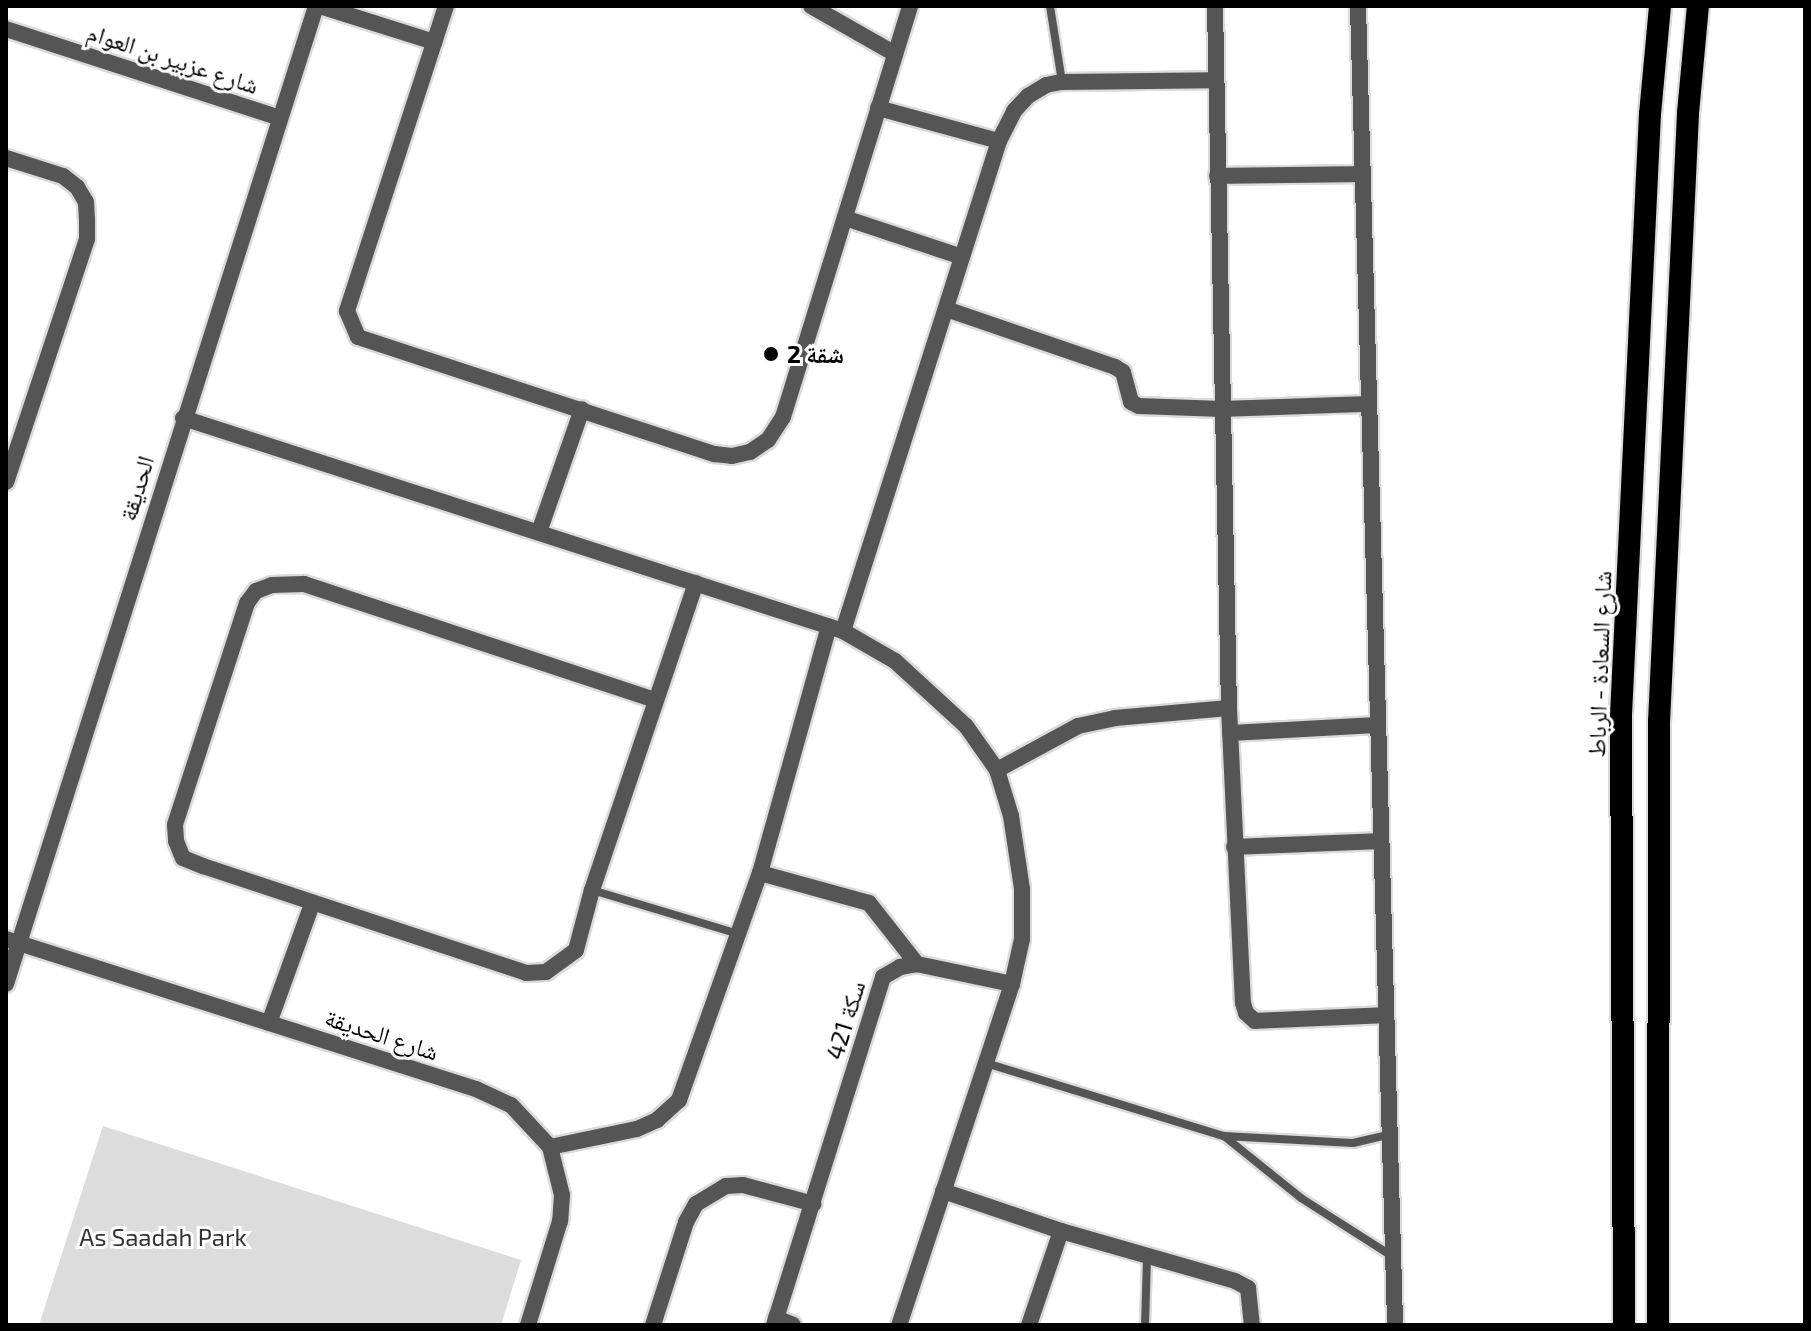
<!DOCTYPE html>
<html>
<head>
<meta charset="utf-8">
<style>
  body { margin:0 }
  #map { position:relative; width:1811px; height:1331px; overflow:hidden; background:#fff; font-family:"Exo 2","Noto Naskh Arabic",sans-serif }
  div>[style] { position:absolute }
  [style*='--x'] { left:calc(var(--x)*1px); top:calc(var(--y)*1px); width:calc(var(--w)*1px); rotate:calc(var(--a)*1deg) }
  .green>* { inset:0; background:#dcdcdc }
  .roads { filter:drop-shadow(2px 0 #dbdbdb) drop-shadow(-2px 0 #dbdbdb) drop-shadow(0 2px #dbdbdb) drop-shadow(0 -2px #dbdbdb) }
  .service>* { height:8px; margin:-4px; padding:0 4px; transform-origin:4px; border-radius:4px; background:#555 }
  .minor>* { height:16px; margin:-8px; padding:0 8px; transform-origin:8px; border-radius:8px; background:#555 }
  .tertiary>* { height:16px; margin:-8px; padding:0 8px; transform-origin:8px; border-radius:8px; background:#555 }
  .trunk>* { height:22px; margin:-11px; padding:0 11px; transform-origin:11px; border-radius:11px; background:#000 }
  .dots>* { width:22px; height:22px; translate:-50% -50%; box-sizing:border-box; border:4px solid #fff; border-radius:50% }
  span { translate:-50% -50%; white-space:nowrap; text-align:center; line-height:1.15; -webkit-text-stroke:6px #fff; paint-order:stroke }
  .street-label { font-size:24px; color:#000 }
  .poi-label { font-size:24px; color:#000; font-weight:700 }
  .left { translate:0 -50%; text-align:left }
  .park-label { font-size:24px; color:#333 }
  .frame { position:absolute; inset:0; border:8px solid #000; pointer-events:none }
</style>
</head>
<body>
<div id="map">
  <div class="green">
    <div style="clip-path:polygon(103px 1126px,521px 1260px,501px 1325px,39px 1325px)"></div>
  </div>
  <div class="roads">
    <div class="service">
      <div style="--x:1050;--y:6;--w:77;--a:81"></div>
      <div style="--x:592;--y:890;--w:153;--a:16.7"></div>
      <div style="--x:986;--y:1063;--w:249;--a:17.1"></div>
      <div style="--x:1224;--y:1136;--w:129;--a:3.1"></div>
      <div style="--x:1353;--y:1143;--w:37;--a:-13"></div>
      <div style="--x:1224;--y:1136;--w:99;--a:38.8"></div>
      <div style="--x:1301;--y:1198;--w:108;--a:32.5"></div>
      <div style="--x:1145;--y:1325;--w:69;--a:-88.3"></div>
    </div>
    <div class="minor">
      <div style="--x:320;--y:6;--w:120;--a:17.5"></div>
      <div style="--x:446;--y:6;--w:321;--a:108"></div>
      <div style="--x:347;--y:311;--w:28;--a:67"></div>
      <div style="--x:358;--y:337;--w:375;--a:18.2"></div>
      <div style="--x:714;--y:454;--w:18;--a:6"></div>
      <div style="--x:732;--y:456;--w:18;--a:-13"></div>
      <div style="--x:750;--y:452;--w:22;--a:-34"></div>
      <div style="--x:768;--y:440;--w:27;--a:-57"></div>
      <div style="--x:783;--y:417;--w:430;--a:-72.8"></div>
      <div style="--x:811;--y:6;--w:97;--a:29.7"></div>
      <div style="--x:1215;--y:6;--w:702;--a:88.86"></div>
      <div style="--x:1229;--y:708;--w:295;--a:87.3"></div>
      <div style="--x:1243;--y:1003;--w:10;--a:73"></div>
      <div style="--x:1246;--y:1013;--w:12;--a:42"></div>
      <div style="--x:1255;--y:1021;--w:131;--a:-2.6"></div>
      <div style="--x:6;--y:29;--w:288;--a:18"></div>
      <div style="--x:878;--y:108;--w:125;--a:15.3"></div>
      <div style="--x:6;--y:158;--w:60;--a:17.5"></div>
      <div style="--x:63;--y:176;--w:18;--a:38"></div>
      <div style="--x:77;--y:187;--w:17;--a:59"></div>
      <div style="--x:86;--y:202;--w:17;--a:87"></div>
      <div style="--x:87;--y:219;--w:20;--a:90"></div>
      <div style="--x:87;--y:239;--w:256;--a:108.4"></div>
      <div style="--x:1217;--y:176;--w:143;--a:-0.8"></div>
      <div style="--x:845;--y:218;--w:123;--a:18.4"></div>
      <div style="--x:946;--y:309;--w:179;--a:18.9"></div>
      <div style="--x:1115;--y:367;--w:9;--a:32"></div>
      <div style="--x:1123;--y:372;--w:31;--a:75"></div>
      <div style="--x:1131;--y:402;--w:9;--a:27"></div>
      <div style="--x:1139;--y:406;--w:83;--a:2.1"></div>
      <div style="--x:1222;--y:409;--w:146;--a:-2"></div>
      <div style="--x:183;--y:418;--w:694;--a:17.89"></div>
      <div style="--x:843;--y:631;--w:60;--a:30"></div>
      <div style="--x:895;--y:661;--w:96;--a:42.5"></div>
      <div style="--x:966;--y:726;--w:54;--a:54.8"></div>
      <div style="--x:997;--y:770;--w:48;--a:73.1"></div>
      <div style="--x:1011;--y:816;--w:74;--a:81.4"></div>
      <div style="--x:1022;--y:889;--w:50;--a:90"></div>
      <div style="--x:1022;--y:939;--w:46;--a:102.5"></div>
      <div style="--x:1012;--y:984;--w:359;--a:108.3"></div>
      <div style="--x:539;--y:532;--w:130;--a:-70.7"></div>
      <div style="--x:843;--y:631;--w:514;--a:-72.34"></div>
      <div style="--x:999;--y:141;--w:34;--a:-63"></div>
      <div style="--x:1014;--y:111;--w:21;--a:-47"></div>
      <div style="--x:1028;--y:96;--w:21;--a:-31"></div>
      <div style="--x:1046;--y:85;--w:16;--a:-11"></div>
      <div style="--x:1062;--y:82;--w:153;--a:-0.7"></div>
      <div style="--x:655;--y:700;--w:370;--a:-161.7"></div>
      <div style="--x:304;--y:584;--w:32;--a:178"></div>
      <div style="--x:272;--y:585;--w:17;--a:159"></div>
      <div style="--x:256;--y:591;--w:15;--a:127"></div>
      <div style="--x:247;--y:603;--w:233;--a:108"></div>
      <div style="--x:175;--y:825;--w:16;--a:86"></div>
      <div style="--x:176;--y:841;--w:18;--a:68"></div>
      <div style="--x:183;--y:858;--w:22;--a:22"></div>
      <div style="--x:203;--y:866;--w:340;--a:18.3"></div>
      <div style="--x:526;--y:973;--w:20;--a:-3"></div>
      <div style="--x:546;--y:972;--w:37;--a:-36"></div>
      <div style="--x:576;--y:950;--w:62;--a:-75.1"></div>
      <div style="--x:592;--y:890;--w:324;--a:-71.3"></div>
      <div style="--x:1230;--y:733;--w:148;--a:-3.1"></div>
      <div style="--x:997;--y:770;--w:92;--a:-28.5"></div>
      <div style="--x:1078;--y:726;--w:38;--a:-12"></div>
      <div style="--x:1115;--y:718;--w:114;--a:-5"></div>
      <div style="--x:1234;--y:847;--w:147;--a:-2.3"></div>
      <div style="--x:760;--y:873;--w:113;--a:15.4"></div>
      <div style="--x:869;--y:903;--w:78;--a:51.8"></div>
      <div style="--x:6;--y:939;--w:493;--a:17.7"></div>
      <div style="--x:476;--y:1089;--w:38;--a:25"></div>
      <div style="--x:511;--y:1105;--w:57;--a:47.1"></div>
      <div style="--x:550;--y:1147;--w:49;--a:76"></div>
      <div style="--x:562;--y:1195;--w:26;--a:94"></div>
      <div style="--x:560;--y:1221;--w:109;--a:107.1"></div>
      <div style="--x:6;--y:984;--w:1026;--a:-72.41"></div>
      <div style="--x:269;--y:1023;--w:127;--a:-70.1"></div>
      <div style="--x:550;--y:1147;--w:89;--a:-11.7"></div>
      <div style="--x:637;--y:1129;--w:22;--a:-24"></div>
      <div style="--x:657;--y:1120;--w:30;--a:-42"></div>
      <div style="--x:679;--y:1100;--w:241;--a:-70.4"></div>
      <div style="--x:760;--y:873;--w:256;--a:-74.4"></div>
      <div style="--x:943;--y:1191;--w:125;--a:18.7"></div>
      <div style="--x:1061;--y:1231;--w:181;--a:16"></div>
      <div style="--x:1235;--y:1281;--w:15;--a:28"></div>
      <div style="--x:1248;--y:1288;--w:37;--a:84"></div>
      <div style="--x:776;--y:1318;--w:18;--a:22"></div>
      <div style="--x:653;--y:1325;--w:108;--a:-72.2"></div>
      <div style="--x:686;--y:1222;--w:21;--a:-61"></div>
      <div style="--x:696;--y:1204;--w:35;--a:-31"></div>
      <div style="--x:726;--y:1186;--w:17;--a:-3"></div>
      <div style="--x:743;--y:1185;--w:73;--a:15"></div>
      <div style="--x:774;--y:1325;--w:365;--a:-72.6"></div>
      <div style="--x:883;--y:977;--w:20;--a:-30"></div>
      <div style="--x:900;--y:967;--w:17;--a:-10"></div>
      <div style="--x:917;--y:964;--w:97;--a:11.9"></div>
      <div style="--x:1029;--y:1325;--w:99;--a:-71.2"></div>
    </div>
    <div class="tertiary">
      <div style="--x:1358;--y:6;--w:1320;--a:88.39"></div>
    </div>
    <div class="trunk">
      <div style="--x:1624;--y:1325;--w:610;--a:-90.28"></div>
      <div style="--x:1621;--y:715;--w:602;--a:-87.24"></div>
      <div style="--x:1650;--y:114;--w:108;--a:-84.7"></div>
      <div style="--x:1658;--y:1325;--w:603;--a:-89.9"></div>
      <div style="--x:1659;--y:722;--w:610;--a:-87.27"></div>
      <div style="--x:1688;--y:113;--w:107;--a:-84.7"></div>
    </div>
  </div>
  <div class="dots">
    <div style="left:771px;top:354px;background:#000"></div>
  </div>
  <div class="street-label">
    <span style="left:173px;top:58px;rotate:18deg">شارع عزبير بن العوام</span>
    <span style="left:136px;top:488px;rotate:-73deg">الحديقة</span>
    <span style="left:1599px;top:664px;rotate:-88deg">شارع السعادة - الرباط</span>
    <span style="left:845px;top:1020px;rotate:-73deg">سكة 421</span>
    <span style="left:382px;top:1034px;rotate:18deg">شارع الحديقة</span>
  </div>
  <div class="poi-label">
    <span class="left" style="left:787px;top:354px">شقة 2</span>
  </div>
  <div class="park-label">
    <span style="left:163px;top:1237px">As Saadah Park</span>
  </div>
  <div class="frame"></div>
</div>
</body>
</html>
